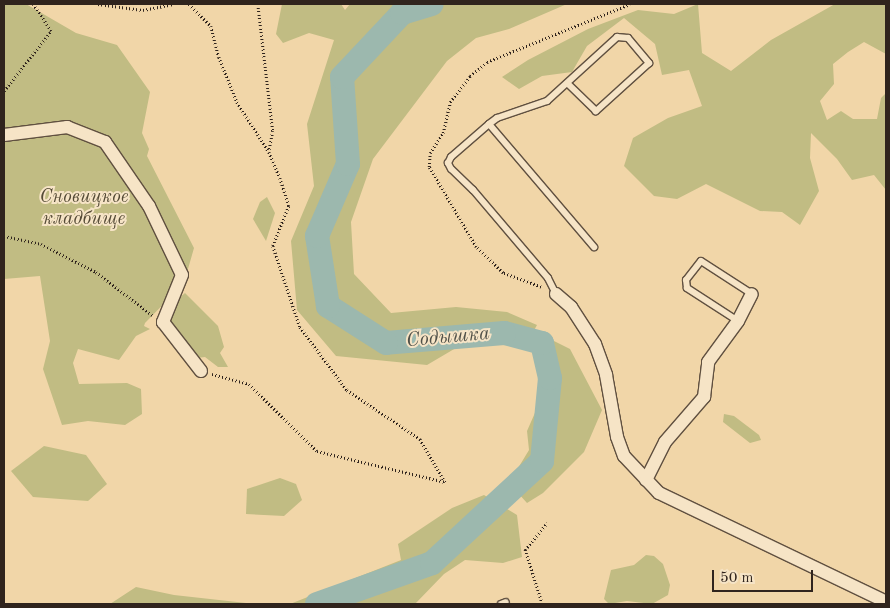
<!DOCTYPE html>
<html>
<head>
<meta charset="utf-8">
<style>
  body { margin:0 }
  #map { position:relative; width:890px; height:608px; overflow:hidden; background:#f1d6a8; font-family:"Old Standard TT",serif }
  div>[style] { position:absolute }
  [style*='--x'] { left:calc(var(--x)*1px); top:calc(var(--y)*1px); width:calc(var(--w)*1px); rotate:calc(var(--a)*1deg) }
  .green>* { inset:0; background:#c1bc83 }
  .river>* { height:24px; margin:-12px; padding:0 12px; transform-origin:12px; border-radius:12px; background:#9cb8ae }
  .path>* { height:2.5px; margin-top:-1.25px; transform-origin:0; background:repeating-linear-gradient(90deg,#30241d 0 1px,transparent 0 3.5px) }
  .roads { filter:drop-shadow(1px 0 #605040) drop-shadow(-1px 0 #605040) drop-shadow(0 1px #605040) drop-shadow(0 -1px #605040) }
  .lane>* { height:6px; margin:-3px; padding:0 3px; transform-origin:3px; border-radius:3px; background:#f6e4c6 }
  .street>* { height:12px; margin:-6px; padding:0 6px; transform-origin:6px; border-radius:6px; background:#f6e4c6 }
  span { translate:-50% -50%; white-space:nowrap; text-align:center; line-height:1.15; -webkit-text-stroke:4px #f6e4c6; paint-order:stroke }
  .park-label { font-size:19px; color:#544a36; font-style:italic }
  .water-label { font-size:20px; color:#505048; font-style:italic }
  .frame { position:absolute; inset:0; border:5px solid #30241d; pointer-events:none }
  .scale { position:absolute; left:712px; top:570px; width:101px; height:22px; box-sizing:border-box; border:2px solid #30241d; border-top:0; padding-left:6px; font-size:15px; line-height:18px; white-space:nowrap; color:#30241d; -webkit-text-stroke:4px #f6e4c6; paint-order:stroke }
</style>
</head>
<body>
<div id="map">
  <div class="green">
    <div style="clip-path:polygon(4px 4px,26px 4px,76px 33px,117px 45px,150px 92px,142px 133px,149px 149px,147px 156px,194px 248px,184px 283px,145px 323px,144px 326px,150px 329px,136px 336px,119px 360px,78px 349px,73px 363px,79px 384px,127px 383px,141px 389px,142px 414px,125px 425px,88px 421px,62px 425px,43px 369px,50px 341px,40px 276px,4px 279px)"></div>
    <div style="clip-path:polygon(282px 4px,341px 4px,345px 10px,350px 4px,567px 4px,509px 29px,476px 38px,447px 61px,373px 159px,351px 222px,354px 274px,391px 313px,456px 307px,507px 312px,537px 325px,532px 334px,500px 322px,427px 365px,336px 356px,297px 310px,291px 241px,314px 186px,307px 124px,334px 40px,309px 33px,283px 43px,276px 34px)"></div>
    <div style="clip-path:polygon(698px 4px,702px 53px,731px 71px,771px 40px,835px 4px,886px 4px,886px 54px,864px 42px,848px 52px,833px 64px,834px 84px,820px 101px,827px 120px,841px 111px,853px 119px,877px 119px,881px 98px,886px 93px,886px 190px,874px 175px,852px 180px,837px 159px,811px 133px,810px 158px,819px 191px,800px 225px,782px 212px,760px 211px,706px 184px,677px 199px,654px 196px,624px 166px,633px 138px,668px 118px,702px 106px,689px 70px,662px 75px,655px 44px,624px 18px,587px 46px,572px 72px,542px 76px,519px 89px,502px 77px,528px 60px,588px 29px,638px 10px,674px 14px)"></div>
    <div style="clip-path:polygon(267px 197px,275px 213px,266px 241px,253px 219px,260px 202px)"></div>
    <div style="clip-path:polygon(185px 293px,218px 326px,224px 347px,220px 353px,228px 367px,218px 367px,205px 357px,197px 358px,167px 325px,170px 306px)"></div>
    <div style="clip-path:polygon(546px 337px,570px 349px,602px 410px,584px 452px,543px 493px,527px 503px,509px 483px,529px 450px,527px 431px,538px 406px)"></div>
    <div style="clip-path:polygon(724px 414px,734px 416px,759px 435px,761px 440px,750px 443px,723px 422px)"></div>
    <div style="clip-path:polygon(44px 446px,86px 455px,107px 484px,88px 501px,33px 497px,11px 471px)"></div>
    <div style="clip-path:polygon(280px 478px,296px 484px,302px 500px,284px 516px,246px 514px,247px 489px)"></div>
    <div style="clip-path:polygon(484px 495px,517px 515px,522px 557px,503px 563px,465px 560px,444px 574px,415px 604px,290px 604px,401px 560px,398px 544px,452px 508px)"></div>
    <div style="clip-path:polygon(646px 555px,654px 556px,663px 564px,670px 585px,668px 595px,652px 604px,627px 601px,609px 604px,604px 599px,611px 570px,634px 565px)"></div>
    <div style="clip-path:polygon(136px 587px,174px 595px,255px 604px,110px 604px)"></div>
  </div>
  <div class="river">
    <div style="--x:317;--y:604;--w:122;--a:-19.6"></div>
    <div style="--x:432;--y:563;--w:150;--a:-42.8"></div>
    <div style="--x:542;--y:461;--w:83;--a:-84.5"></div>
    <div style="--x:550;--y:378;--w:36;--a:-103"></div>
    <div style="--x:542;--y:343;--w:39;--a:-165"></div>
    <div style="--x:504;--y:333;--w:118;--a:175.2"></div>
    <div style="--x:386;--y:343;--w:69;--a:-147.5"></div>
    <div style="--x:328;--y:306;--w:71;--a:-98.9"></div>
    <div style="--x:317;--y:236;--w:78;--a:-66.7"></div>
    <div style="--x:348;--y:164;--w:87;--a:-93.9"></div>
    <div style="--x:342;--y:77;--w:88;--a:-46.8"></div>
    <div style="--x:402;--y:13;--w:31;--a:-17"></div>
  </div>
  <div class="path">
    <div style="--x:98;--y:4;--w:45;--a:7.6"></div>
    <div style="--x:143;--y:10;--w:31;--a:-11"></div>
    <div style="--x:189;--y:4;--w:31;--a:45"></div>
    <div style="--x:211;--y:26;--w:32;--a:76"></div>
    <div style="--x:219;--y:57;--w:48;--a:68.2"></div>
    <div style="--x:237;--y:102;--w:59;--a:57.4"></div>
    <div style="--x:269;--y:152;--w:28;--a:67"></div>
    <div style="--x:280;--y:178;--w:29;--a:72"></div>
    <div style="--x:289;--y:206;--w:43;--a:111.8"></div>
    <div style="--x:273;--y:246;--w:85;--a:71.6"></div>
    <div style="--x:300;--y:327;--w:79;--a:53.3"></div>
    <div style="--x:347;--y:390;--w:88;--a:33.9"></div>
    <div style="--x:420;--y:439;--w:50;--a:59.8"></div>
    <div style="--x:258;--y:4;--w:128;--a:83.3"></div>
    <div style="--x:273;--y:131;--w:21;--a:101"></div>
    <div style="--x:4;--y:91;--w:76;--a:-51.9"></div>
    <div style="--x:51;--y:31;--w:32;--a:-124"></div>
    <div style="--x:4;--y:236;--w:38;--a:12"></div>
    <div style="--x:41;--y:244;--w:62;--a:27"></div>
    <div style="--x:96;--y:272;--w:71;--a:37.5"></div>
    <div style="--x:541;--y:287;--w:40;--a:-159.8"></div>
    <div style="--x:503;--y:273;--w:37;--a:-136"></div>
    <div style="--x:476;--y:247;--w:93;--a:-120.4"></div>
    <div style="--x:429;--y:167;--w:14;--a:-86"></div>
    <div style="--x:430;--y:153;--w:24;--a:-57"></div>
    <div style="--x:443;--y:133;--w:32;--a:-77"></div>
    <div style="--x:450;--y:102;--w:33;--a:-52"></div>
    <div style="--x:470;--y:76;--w:22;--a:-39"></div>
    <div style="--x:487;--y:62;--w:154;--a:-22.1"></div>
    <div style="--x:212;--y:374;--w:38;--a:15"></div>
    <div style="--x:249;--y:384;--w:95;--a:44.6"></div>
    <div style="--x:317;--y:451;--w:132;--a:13.6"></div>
    <div style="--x:542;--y:604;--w:57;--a:-107.5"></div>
    <div style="--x:525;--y:550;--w:35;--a:-51"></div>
  </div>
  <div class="roads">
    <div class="lane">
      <div style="--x:489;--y:124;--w:10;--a:-37"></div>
      <div style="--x:497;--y:118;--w:53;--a:-18.8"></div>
      <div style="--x:547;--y:101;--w:95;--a:-42.4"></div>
      <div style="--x:617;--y:37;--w:11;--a:5"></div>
      <div style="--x:628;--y:38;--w:33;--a:50"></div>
      <div style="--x:649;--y:63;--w:72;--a:137.8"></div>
      <div style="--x:596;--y:111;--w:40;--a:-136"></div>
      <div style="--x:556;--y:294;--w:18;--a:-117"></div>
      <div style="--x:548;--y:278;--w:116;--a:-130.4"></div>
      <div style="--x:473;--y:190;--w:30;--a:-136"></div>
      <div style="--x:451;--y:169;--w:7;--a:-117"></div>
      <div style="--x:448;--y:163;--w:7;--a:-63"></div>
      <div style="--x:451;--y:157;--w:50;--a:-41"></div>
      <div style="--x:489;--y:124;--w:162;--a:49.5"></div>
      <div style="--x:738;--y:321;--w:61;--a:-147.1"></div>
      <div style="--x:687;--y:288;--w:8;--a:-97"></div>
      <div style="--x:686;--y:280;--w:24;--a:-52"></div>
      <div style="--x:701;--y:261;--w:61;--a:32.9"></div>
      <div style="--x:501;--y:604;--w:5;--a:-22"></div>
    </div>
    <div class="street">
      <div style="--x:4;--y:135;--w:64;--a:-7.2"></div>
      <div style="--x:67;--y:127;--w:41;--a:21.5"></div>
      <div style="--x:105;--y:142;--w:78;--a:55.5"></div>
      <div style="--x:149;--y:206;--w:76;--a:64.4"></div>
      <div style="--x:182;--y:275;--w:51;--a:112"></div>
      <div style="--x:163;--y:322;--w:62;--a:52.2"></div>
      <div style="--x:556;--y:294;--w:20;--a:41"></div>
      <div style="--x:571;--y:307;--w:44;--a:57"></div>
      <div style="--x:595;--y:344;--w:33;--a:70"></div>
      <div style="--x:606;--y:375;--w:63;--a:79.9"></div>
      <div style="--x:617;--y:437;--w:20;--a:70"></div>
      <div style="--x:624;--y:456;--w:51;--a:46.6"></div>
      <div style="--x:659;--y:493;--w:252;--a:25.6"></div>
      <div style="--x:646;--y:480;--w:42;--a:-63.4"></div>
      <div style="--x:665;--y:442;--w:60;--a:-49.1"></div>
      <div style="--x:704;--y:397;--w:35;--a:-83"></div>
      <div style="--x:708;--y:362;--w:51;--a:-53.8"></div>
      <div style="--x:738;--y:321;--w:30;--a:-63"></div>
    </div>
  </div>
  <div class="park-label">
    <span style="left:84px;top:209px">Сновицкое<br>кладбище</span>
  </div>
  <div class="water-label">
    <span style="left:448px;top:338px;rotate:-5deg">Содышка</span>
  </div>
  <div class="frame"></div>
  <div class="scale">50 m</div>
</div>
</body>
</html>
